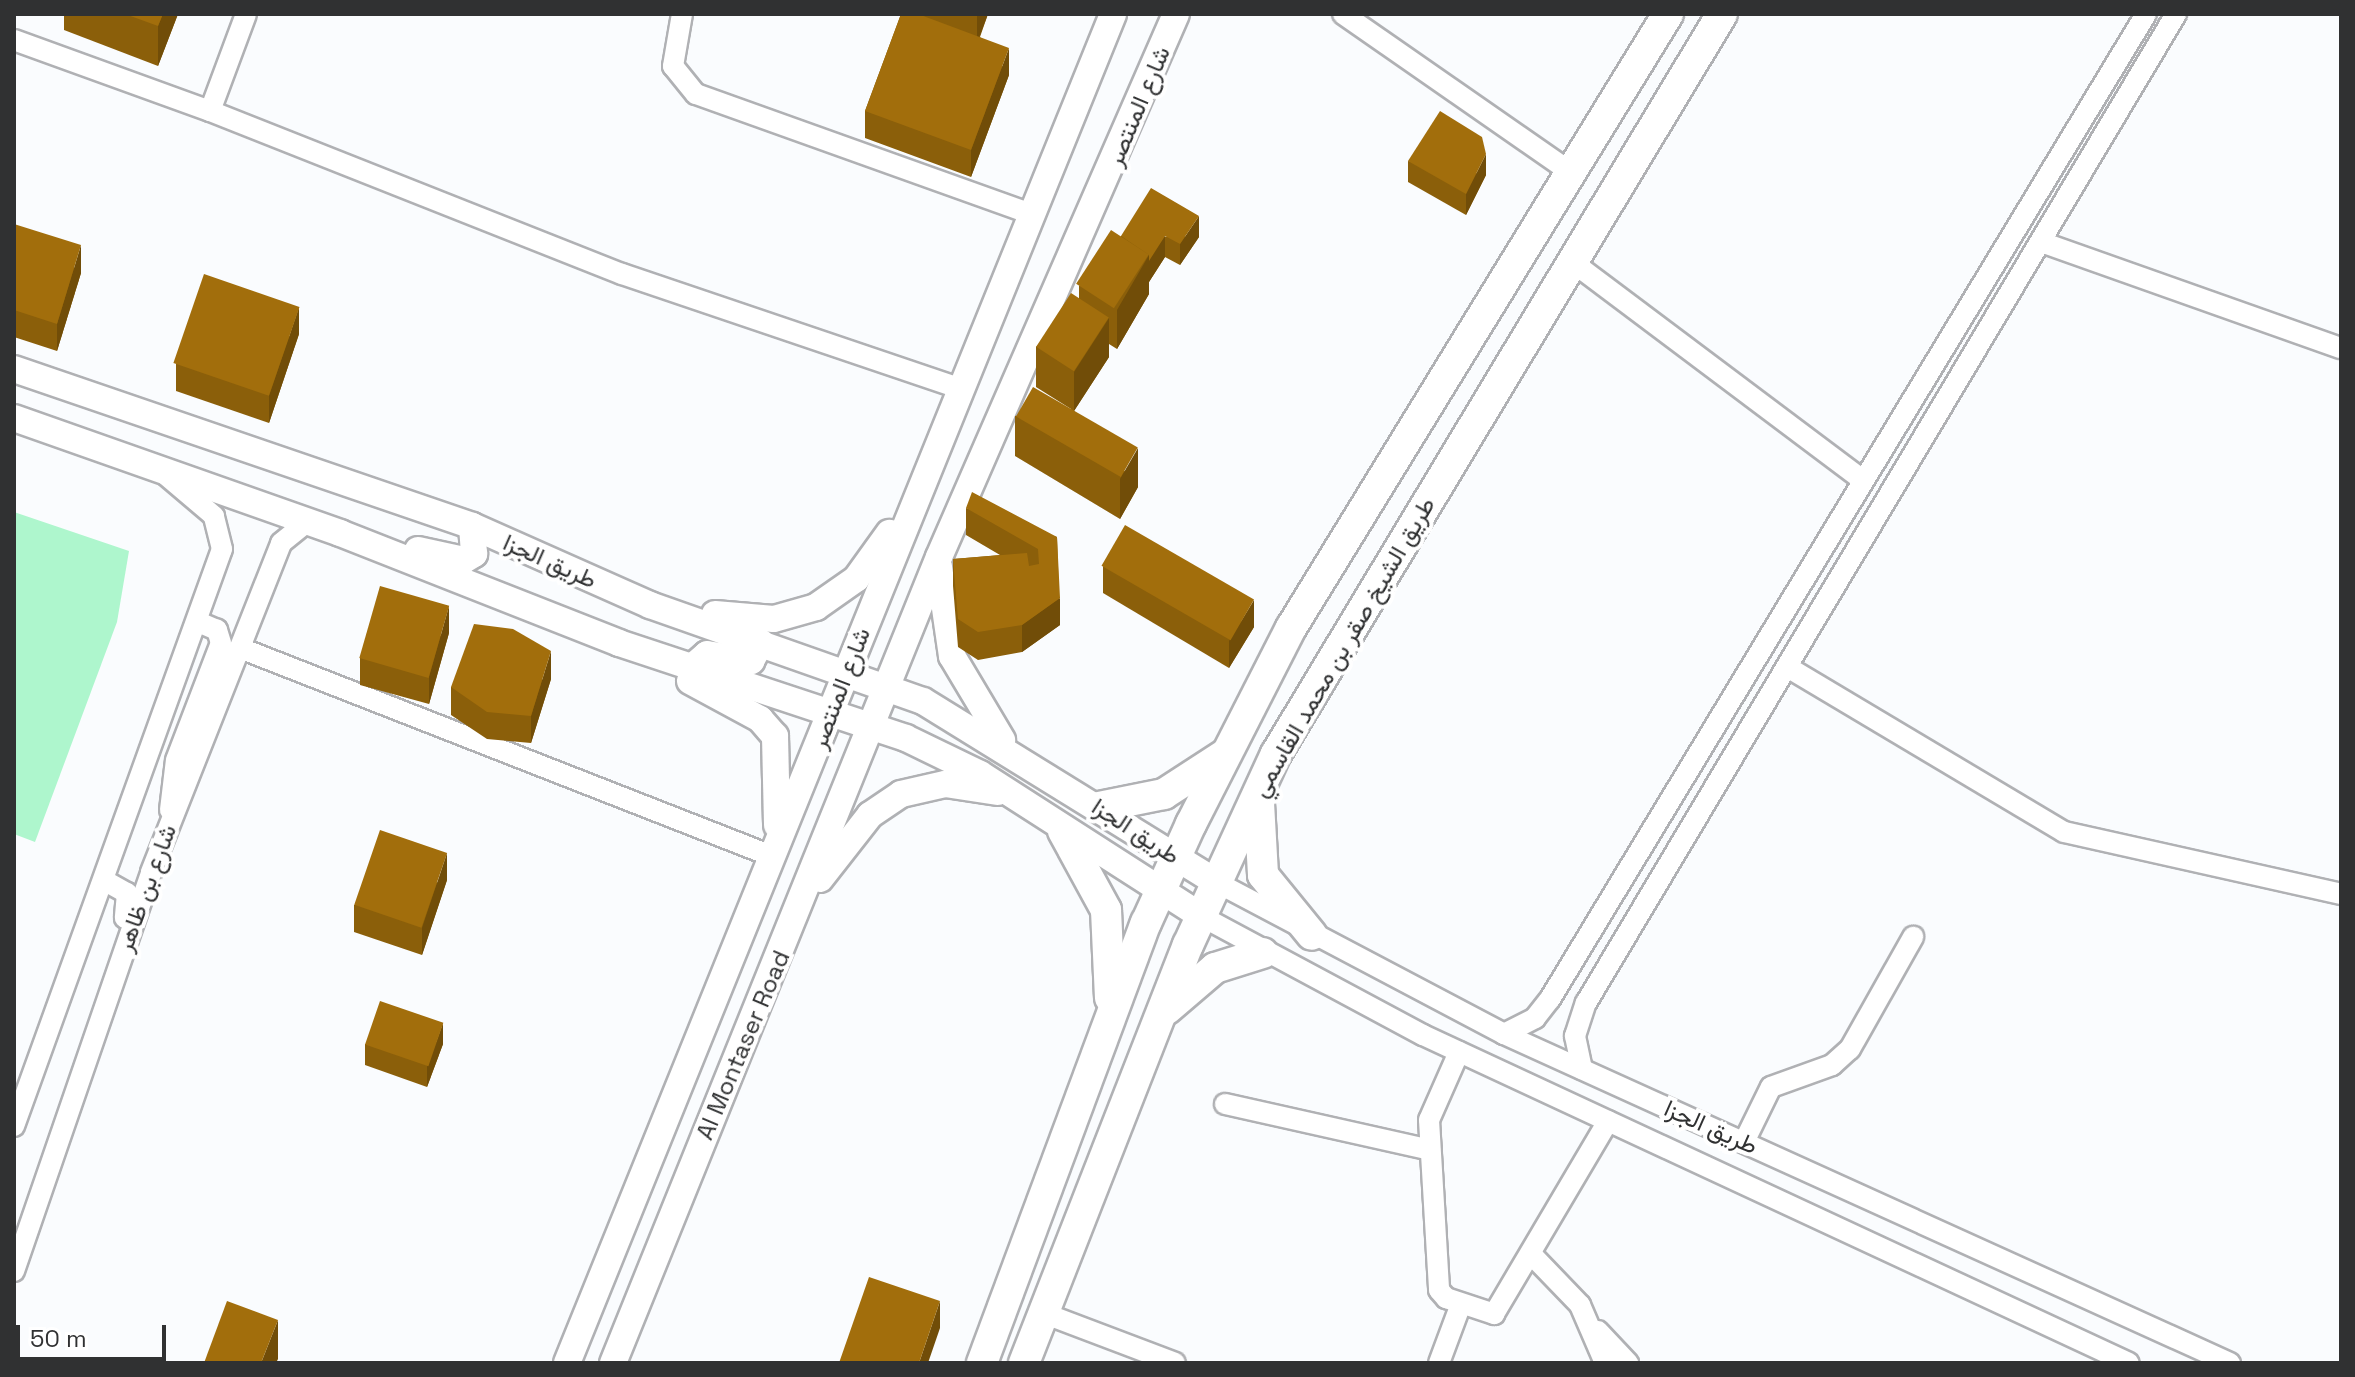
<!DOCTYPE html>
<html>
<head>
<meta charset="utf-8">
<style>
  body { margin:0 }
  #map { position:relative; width:2355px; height:1377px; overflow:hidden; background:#fafcfe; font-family:"Space Grotesk",Vazirmatn,sans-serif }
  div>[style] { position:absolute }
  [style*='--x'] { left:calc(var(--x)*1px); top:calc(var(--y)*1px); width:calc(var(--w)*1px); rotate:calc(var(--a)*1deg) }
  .green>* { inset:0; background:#aef6cd }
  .roads { filter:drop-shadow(2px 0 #b0b1b4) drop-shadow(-2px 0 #b0b1b4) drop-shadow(0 2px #b0b1b4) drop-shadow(0 -2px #b0b1b4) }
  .minor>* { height:20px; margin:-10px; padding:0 10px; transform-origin:10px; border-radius:10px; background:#fff }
  .major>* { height:26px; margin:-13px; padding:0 13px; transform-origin:13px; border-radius:13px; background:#fff }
  .highway>* { height:30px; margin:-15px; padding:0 15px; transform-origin:15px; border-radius:15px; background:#fff }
  .wall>* { inset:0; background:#8b5f0a }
  .shaded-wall>* { inset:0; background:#714d08 }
  .building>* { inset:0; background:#a26e0c; transform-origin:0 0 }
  span { translate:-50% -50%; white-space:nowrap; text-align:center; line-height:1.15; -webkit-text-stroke:8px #fff; paint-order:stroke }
  .street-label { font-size:24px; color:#303132 }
  .frame { position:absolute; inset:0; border:16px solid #303132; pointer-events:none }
  .scale { position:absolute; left:16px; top:1325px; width:150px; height:36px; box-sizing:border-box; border:4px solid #303132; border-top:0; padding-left:10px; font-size:24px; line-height:28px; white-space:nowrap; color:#303132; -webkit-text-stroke:6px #fff; paint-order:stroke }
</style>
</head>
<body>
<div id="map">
  <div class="green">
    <div style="clip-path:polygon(14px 512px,129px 551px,117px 622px,35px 842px,14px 834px)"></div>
  </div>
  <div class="roads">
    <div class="minor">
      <div style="--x:682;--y:14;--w:53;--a:99.8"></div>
      <div style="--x:673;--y:66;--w:36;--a:51"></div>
      <div style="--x:696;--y:94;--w:354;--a:19.7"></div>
      <div style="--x:1343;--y:14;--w:277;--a:34.8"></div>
      <div style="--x:14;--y:40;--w:208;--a:19.9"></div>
      <div style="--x:210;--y:111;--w:103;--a:-69.6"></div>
      <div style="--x:210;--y:111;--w:443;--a:21.6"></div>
      <div style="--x:622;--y:274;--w:358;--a:18.7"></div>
      <div style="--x:2041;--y:242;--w:318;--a:19.5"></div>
      <div style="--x:1571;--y:261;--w:363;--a:36.9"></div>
      <div style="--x:240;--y:648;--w:573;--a:21.37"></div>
      <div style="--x:1789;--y:668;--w:320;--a:30.8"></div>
      <div style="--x:2064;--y:832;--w:284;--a:12.6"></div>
      <div style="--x:170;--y:810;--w:50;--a:-83.2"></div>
      <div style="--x:176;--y:760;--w:125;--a:-69"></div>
      <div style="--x:221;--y:643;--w:14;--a:-107"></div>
      <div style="--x:217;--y:630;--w:21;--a:-157"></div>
      <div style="--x:107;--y:882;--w:23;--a:29"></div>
      <div style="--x:127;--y:893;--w:25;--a:95"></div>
      <div style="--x:1216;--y:882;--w:326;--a:27.8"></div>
      <div style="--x:1504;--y:1034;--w:797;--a:24.38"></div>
      <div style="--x:1201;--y:916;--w:252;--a:28.2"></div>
      <div style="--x:1423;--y:1035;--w:778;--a:24.92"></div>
      <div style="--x:1504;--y:1034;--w:35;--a:-27"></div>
      <div style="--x:1535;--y:1018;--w:24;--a:-52"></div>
      <div style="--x:1550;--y:999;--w:1151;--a:-58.82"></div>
      <div style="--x:1459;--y:1052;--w:74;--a:113.8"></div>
      <div style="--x:1429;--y:1120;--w:170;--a:86.6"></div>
      <div style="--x:1439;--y:1290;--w:11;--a:49"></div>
      <div style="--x:1446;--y:1298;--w:51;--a:18.4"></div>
      <div style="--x:1494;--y:1314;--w:224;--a:-59.4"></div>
      <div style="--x:1582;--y:1069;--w:34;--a:-102"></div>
      <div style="--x:1575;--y:1036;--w:35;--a:-72"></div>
      <div style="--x:1586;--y:1003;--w:1152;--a:-59.18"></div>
      <div style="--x:1225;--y:1104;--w:210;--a:12.6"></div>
      <div style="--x:14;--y:1126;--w:613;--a:-70.18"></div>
      <div style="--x:222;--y:549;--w:34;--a:-104"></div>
      <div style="--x:214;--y:516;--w:62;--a:-139.6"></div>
      <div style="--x:1744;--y:1142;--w:61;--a:-63.9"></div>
      <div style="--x:1771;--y:1087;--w:65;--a:-19.8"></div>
      <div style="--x:1832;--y:1065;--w:24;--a:-42"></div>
      <div style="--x:1850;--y:1049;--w:129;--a:-60.6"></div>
      <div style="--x:1531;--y:1254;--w:71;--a:46.1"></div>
      <div style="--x:1580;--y:1305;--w:63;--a:66.7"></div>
      <div style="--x:14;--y:1271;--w:422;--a:-71"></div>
      <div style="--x:151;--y:872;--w:354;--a:-68.4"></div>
      <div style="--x:281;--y:543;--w:35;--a:-39"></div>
      <div style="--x:1043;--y:1313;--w:141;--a:20.7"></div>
      <div style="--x:1598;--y:1331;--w:44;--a:46.8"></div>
      <div style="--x:1439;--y:1363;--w:63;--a:-69.6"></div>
    </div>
    <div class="major">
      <div style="--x:14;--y:369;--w:484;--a:18.9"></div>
      <div style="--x:472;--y:526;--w:195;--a:23.9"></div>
      <div style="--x:650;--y:605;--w:289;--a:19.4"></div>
      <div style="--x:923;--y:701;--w:344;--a:31.7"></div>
      <div style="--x:14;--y:418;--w:346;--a:19.4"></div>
      <div style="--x:340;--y:533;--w:300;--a:21.5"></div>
      <div style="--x:619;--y:643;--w:302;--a:18.3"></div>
      <div style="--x:906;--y:738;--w:82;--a:25.9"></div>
      <div style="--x:980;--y:774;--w:263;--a:32.7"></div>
      <div style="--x:418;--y:550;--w:47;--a:12.3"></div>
      <div style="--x:464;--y:560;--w:12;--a:-31"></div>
      <div style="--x:474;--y:554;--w:28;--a:-94"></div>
      <div style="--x:939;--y:567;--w:90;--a:81.7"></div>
      <div style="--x:952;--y:656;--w:98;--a:59.2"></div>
      <div style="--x:715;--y:614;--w:59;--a:4.8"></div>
      <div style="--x:774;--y:619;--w:44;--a:-15.9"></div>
      <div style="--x:816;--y:607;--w:49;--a:-35"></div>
      <div style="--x:856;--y:579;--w:57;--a:-54.3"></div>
      <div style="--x:691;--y:668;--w:21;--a:-41"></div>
      <div style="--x:707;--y:654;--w:45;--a:9"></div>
      <div style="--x:751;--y:661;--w:21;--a:-61"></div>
      <div style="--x:690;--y:681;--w:80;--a:28.5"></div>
      <div style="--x:760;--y:719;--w:23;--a:49"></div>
      <div style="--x:775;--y:736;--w:89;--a:88.7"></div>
      <div style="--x:820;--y:879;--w:81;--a:-52"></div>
      <div style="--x:870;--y:815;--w:37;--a:-34"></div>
      <div style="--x:901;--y:794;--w:45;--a:-12.8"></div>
      <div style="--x:945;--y:784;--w:53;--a:8.7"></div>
      <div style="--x:567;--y:1363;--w:1455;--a:-67.96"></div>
      <div style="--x:613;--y:1363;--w:869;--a:-67.98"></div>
      <div style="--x:939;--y:557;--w:592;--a:-66.42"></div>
    </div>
    <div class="highway">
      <div style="--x:1259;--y:803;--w:72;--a:86.8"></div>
      <div style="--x:1263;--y:875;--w:77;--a:50.8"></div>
      <div style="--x:1099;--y:807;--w:66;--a:-11.3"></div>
      <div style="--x:1164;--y:794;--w:72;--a:-33"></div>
      <div style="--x:1063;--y:831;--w:90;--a:61.4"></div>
      <div style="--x:1106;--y:910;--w:88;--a:87.4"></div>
      <div style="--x:1167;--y:1009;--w:63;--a:-40.5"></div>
      <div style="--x:1215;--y:968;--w:50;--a:-17.4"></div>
      <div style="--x:982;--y:1363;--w:470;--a:-69.6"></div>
      <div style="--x:1146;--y:923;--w:109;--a:-65.6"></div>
      <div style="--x:1191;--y:824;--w:220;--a:-63"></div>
      <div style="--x:1291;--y:628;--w:721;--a:-58.45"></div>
      <div style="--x:1024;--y:1363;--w:449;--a:-68.6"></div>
      <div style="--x:1188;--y:945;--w:210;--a:-65.3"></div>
      <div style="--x:1276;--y:754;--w:864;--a:-58.92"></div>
    </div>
  </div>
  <div class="wall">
    <div style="clip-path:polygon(64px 14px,178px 14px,158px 66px,64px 30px)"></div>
    <div style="clip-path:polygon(901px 14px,988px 14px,980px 37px,1009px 75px,971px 177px,865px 138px,865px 111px)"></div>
    <div style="clip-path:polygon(1408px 161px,1486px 175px,1466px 215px,1408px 182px)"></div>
    <div style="clip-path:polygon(14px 224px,81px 273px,57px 351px,14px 337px)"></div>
    <div style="clip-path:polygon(1121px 236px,1199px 237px,1180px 265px,1165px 257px,1149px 282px,1149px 294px,1117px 349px,1109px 344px,1109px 357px,1074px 411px,1138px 487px,1120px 519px,1015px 456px,1015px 416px,1071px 409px,1036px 387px,1036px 347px,1079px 298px,1079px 286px)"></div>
    <div style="clip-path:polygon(299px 334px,269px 423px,176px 391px,176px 364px)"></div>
    <div style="clip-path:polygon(966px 508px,1057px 537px,1060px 625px,1022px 652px,978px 660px,958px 647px,953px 586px,953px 559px,1000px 555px,966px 535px)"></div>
    <div style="clip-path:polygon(1103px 566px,1254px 627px,1229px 668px,1103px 593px)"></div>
    <div style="clip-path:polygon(449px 633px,429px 704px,360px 685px,360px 658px)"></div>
    <div style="clip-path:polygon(551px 679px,531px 743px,487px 739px,451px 715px,451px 687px)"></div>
    <div style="clip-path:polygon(447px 880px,422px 955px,354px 932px,354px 905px)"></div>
    <div style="clip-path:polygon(365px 1044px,443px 1044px,427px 1087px,365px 1065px)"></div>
  </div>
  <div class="shaded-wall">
    <div style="clip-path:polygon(163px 14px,178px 14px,158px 66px,158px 26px)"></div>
    <div style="clip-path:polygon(978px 14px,988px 14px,977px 43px,977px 15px)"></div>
    <div style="clip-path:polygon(1009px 48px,1009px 75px,971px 177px,971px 150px)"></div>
    <div style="clip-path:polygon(1486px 154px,1486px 175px,1466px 215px,1466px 194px)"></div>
    <div style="clip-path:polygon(1199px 216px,1199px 237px,1180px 265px,1180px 244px)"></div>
    <div style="clip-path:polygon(1165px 236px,1165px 257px,1149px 282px,1149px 294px,1117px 349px,1117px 310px,1149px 255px)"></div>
    <div style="clip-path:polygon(81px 245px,81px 273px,57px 351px,57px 324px)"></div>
    <div style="clip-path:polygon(299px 307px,299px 334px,269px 423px,269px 396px)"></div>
    <div style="clip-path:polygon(1109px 318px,1109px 357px,1074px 411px,1074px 372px)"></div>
    <div style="clip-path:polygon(1138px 448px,1138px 487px,1120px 519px,1120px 479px)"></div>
    <div style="clip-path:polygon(1060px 598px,1060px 625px,1022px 652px,1022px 625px)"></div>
    <div style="clip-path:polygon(1254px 600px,1254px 627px,1229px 668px,1229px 641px)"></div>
    <div style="clip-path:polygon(449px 606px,449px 633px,429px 704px,429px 677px)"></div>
    <div style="clip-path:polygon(551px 651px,551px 679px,531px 743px,531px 716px)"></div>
    <div style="clip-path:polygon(447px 853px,447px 880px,422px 955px,422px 928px)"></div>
    <div style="clip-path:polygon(443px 1023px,443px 1044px,427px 1087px,427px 1067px)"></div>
    <div style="clip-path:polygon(940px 1301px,940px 1328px,928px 1363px,919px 1363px)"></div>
    <div style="clip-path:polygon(278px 1320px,278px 1359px,276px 1363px,261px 1363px)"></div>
  </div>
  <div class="building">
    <div style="clip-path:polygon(125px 14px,163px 14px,158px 26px)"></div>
    <div style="clip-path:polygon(901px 14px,918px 14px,1009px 48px,971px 150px,865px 111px)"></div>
    <div style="clip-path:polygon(1440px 111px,1482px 137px,1486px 154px,1466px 194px,1408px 161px)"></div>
    <div style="clip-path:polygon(1151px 188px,1199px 216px,1180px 244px,1165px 236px,1149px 261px,1149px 255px,1121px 236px)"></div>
    <div style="clip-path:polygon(14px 224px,81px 245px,57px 324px,14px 310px)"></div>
    <div style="left:1111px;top:230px;width:45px;height:64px;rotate:33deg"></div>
    <div style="left:204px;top:274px;width:101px;height:94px;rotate:19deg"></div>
    <div style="left:1071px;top:293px;width:45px;height:64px;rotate:33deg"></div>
    <div style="left:1033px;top:387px;width:121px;height:34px;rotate:30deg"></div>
    <div style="clip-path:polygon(972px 492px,1057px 537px,1060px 598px,1022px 625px,978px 632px,958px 619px,953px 559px,1027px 553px,1029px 566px,1039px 564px,1038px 549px,966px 508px)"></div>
    <div style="left:1125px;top:525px;width:149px;height:47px;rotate:30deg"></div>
    <div style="left:380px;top:586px;width:72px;height:75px;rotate:16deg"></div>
    <div style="clip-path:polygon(474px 624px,513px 629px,551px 651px,531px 716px,487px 712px,451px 687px)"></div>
    <div style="left:380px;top:830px;width:71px;height:79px;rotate:19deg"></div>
    <div style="left:380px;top:1001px;width:67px;height:46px;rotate:19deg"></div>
    <div style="clip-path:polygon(869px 1277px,940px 1301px,919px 1363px,839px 1363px)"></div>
    <div style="clip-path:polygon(227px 1301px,278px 1320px,261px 1363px,204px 1363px)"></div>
  </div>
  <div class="street-label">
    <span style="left:1138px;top:106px;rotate:-67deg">شارع المنتصر</span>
    <span style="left:550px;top:561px;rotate:24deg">طريق الجزا</span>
    <span style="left:1343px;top:647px;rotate:-60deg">طريق الشيخ صقر بن محمد القاسمي</span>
    <span style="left:840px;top:688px;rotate:-69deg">شارع المنتصر</span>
    <span style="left:1136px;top:831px;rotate:33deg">طريق الجزا</span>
    <span style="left:146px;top:888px;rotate:-70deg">شارع بن ظاهر</span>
    <span style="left:743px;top:1045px;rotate:-67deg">Al Montaser Road</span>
    <span style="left:1711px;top:1127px;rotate:24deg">طريق الجزا</span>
  </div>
  <div class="frame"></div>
  <div class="scale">50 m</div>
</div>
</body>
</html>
